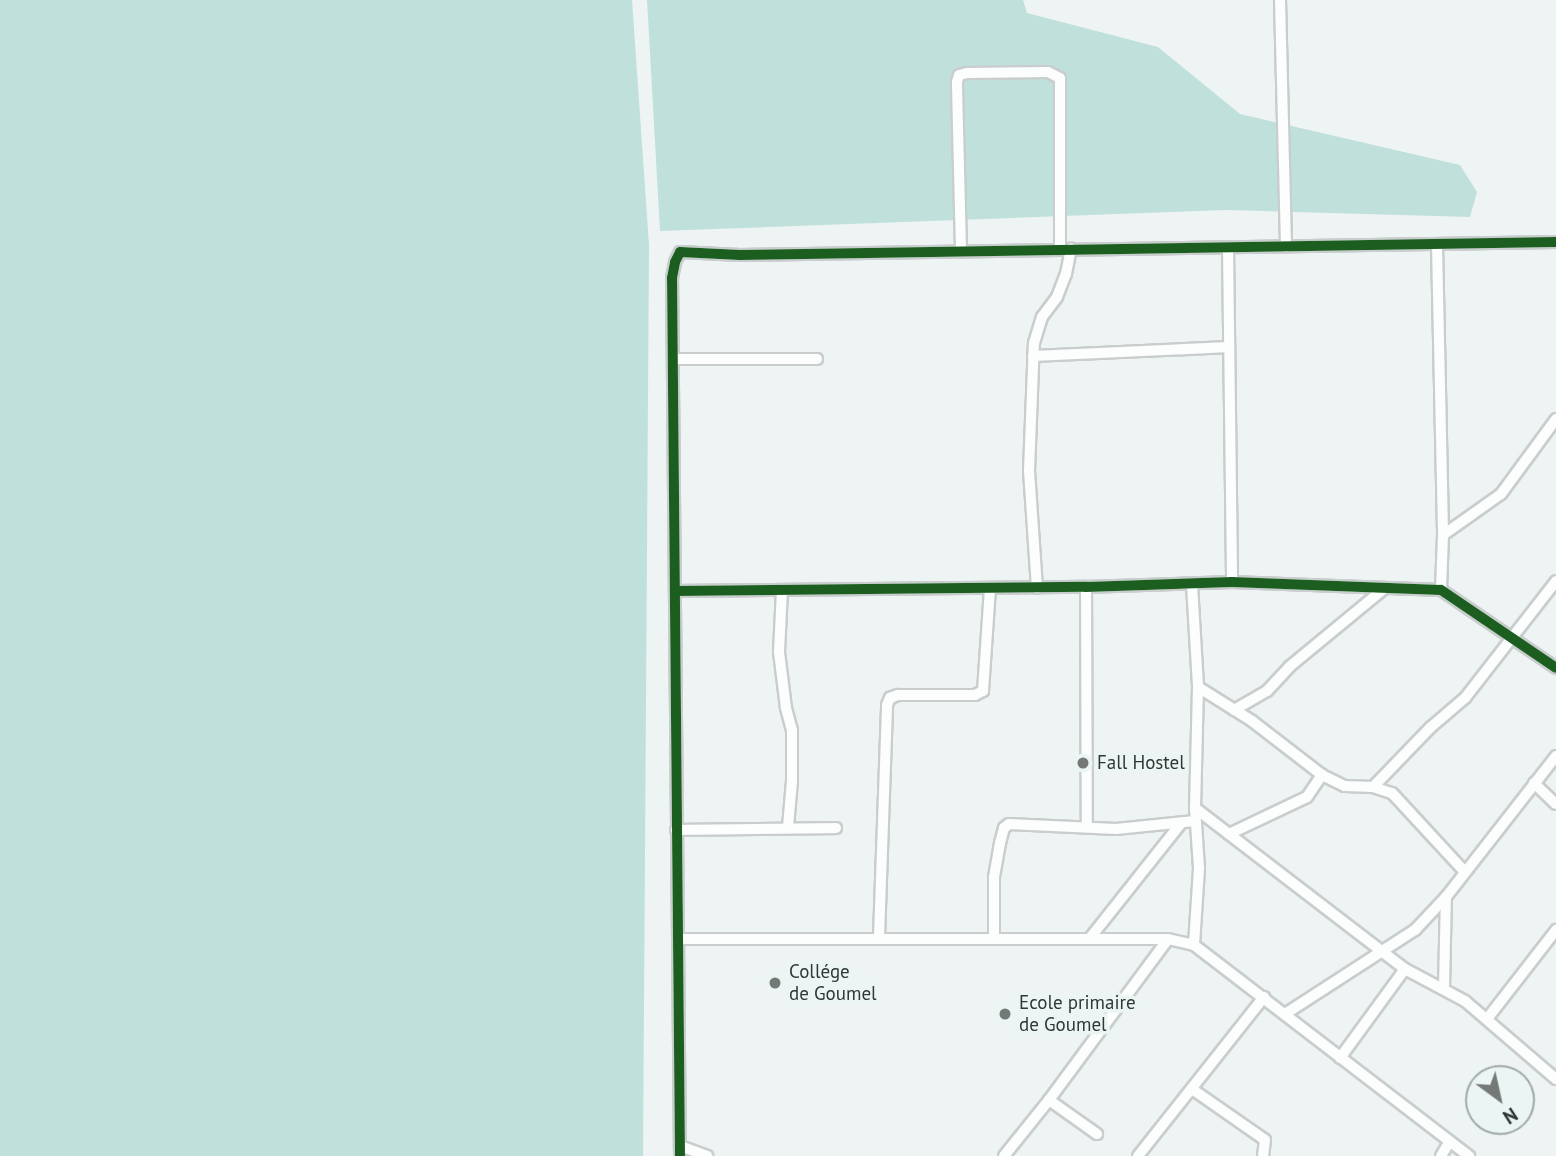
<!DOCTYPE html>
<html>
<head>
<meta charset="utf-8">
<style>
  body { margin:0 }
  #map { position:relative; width:1556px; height:1156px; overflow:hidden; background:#eef3f3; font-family:"PT Sans",sans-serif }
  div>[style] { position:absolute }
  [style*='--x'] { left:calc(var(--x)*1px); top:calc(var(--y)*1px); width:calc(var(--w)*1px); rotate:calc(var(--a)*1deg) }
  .green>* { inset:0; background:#c0e1db }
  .roads { filter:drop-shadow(2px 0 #c9cdcd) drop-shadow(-2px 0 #c9cdcd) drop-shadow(0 2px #c9cdcd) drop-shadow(0 -2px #c9cdcd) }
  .street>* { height:10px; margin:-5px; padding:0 5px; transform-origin:5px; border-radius:5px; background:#fcfdfd }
  .cycleway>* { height:10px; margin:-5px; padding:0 5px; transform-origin:5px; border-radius:5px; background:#1b5e20 }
  .dots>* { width:19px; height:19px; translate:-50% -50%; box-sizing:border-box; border:4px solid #ebf6f4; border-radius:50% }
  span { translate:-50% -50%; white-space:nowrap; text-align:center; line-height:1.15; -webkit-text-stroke:7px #ebf6f4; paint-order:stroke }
  .poi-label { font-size:19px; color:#323736 }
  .left { translate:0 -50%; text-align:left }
  .north { position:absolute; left:1465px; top:1065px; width:70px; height:70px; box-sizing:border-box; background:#ebf6f4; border:2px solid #a1aaa8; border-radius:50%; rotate:147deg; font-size:19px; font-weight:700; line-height:28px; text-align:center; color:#323736 }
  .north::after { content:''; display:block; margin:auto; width:24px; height:32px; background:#747978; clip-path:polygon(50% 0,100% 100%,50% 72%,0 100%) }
</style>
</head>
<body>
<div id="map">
  <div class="green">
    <div style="clip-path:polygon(0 0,632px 0,649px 245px,643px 1156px,0 1156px)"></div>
    <div style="clip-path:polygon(647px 0,1023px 0,1027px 13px,1158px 47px,1240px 114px,1460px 165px,1477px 192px,1470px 217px,1225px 210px,660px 231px)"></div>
  </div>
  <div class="roads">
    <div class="street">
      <div style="--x:1280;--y:0;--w:247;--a:88.6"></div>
      <div style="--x:1437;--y:245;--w:290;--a:88.8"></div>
      <div style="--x:1443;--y:535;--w:55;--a:92.1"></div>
      <div style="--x:1228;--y:247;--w:335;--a:89.3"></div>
      <div style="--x:961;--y:250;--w:168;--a:-91.4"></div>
      <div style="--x:957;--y:82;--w:7;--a:-74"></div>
      <div style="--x:959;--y:75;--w:8;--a:-14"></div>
      <div style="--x:967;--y:73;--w:81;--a:-0.7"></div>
      <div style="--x:1048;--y:72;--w:13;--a:27"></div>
      <div style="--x:1060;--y:78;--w:170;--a:90"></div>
      <div style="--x:1033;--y:356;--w:196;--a:-2.6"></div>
      <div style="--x:674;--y:359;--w:143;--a:0"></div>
      <div style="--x:1443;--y:535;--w:71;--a:-35.3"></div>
      <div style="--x:1501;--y:494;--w:93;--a:-53.7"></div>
      <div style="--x:1192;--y:585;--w:102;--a:86.6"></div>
      <div style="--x:1198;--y:687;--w:121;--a:91.4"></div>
      <div style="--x:1195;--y:808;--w:61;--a:86.2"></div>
      <div style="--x:1199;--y:869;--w:76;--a:93.8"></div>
      <div style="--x:1086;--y:587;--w:240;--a:89.8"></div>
      <div style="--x:1037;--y:588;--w:117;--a:-93.9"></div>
      <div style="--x:1029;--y:471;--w:128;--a:-87.8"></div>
      <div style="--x:1034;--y:343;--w:27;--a:-73"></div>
      <div style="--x:1042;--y:317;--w:25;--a:-53"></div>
      <div style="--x:1057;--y:297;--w:25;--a:-69"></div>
      <div style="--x:1066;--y:274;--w:26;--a:-79"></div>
      <div style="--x:782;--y:590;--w:62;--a:92.8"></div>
      <div style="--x:779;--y:652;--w:56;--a:82.9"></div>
      <div style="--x:786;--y:708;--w:23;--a:75"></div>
      <div style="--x:792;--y:730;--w:51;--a:90"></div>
      <div style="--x:792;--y:781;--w:46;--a:95"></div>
      <div style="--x:675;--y:591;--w:411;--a:-0.6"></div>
      <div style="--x:1086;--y:587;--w:146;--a:-2"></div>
      <div style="--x:1232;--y:582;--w:209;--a:2.2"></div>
      <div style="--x:1441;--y:590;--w:139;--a:34.1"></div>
      <div style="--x:1198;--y:687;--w:64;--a:32.2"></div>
      <div style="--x:1252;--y:721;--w:88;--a:37.6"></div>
      <div style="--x:1322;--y:775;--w:25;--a:26"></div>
      <div style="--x:1345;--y:786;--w:28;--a:2"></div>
      <div style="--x:1373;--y:787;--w:20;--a:18"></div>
      <div style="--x:1392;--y:793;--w:106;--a:47.3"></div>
      <div style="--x:1234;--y:710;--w:38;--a:-30"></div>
      <div style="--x:1267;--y:691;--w:33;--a:-47"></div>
      <div style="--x:1289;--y:667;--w:124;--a:-39.5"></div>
      <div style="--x:1534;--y:783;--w:30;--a:44"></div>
      <div style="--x:1373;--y:787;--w:83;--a:-46"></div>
      <div style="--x:1431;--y:727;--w:45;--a:-40.5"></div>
      <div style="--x:1465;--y:698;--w:148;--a:-52.1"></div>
      <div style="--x:1195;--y:808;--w:265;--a:37.5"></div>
      <div style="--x:1405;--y:969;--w:68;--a:28.1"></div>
      <div style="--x:1465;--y:1001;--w:120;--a:40.6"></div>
      <div style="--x:676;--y:830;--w:160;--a:-0.7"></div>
      <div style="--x:1229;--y:834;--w:86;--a:-25.4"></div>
      <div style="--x:1307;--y:797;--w:27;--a:-56"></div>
      <div style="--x:879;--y:937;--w:232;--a:-88"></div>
      <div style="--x:887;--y:705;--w:8;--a:-67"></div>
      <div style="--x:890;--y:698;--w:9;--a:-21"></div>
      <div style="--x:898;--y:695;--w:77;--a:0"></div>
      <div style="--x:975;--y:695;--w:9;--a:-27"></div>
      <div style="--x:983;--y:691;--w:103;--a:-86.1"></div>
      <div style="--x:994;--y:938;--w:61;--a:-90"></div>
      <div style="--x:994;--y:877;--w:35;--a:-80"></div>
      <div style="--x:1000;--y:843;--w:16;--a:-75"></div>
      <div style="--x:1004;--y:828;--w:6;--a:-39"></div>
      <div style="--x:1009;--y:824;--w:107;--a:2.7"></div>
      <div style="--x:1116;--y:829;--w:79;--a:-5.8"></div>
      <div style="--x:1090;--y:938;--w:147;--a:-51.6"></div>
      <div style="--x:678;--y:939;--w:490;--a:0"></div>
      <div style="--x:1168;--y:939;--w:27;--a:13"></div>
      <div style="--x:1194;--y:945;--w:347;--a:37.5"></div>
      <div style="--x:1444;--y:989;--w:92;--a:-88.8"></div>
      <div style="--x:1285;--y:1014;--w:155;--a:-32.9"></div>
      <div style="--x:1415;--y:930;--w:45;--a:-46.8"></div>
      <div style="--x:1446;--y:897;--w:179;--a:-52"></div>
      <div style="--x:1487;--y:1019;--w:113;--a:-52.2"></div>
      <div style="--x:1340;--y:1058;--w:110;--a:-53.9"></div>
      <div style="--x:1192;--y:1089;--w:89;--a:34.9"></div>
      <div style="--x:1265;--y:1140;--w:16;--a:97"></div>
      <div style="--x:1049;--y:1100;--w:59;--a:35.3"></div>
      <div style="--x:680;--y:1146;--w:29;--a:20"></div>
      <div style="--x:680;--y:1156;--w:878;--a:-90.52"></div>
      <div style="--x:672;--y:278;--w:16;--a:-79"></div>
      <div style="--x:675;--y:262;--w:11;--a:-63"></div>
      <div style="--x:680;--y:252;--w:60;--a:2.9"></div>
      <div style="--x:740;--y:255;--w:816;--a:-0.91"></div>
      <div style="--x:1004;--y:1156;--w:72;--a:-51.2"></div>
      <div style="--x:1049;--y:1100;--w:200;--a:-53.5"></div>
      <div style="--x:1138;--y:1156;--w:203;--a:-51.6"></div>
      <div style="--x:1441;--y:1156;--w:17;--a:-59"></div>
    </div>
  </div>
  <div class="cycleway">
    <div style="--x:675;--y:591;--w:411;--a:-0.6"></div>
    <div style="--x:1086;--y:587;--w:146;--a:-2"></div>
    <div style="--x:1232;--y:582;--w:209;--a:2.2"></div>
    <div style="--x:1441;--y:590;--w:139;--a:34.1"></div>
    <div style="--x:680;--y:1156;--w:878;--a:-90.52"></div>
    <div style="--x:672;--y:278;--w:16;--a:-79"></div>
    <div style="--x:675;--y:262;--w:11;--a:-63"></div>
    <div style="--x:680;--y:252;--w:60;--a:2.9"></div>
    <div style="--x:740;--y:255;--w:816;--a:-0.91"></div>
  </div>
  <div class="dots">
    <div style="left:1083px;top:763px;background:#747978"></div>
    <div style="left:775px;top:983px;background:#747978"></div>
    <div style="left:1005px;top:1014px;background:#747978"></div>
  </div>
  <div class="poi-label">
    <span class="left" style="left:1097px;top:763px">Fall Hostel</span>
    <span class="left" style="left:789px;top:983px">Collége<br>de Goumel</span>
    <span class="left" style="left:1019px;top:1014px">Ecole primaire<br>de Goumel</span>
  </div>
  <div class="north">N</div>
</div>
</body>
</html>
